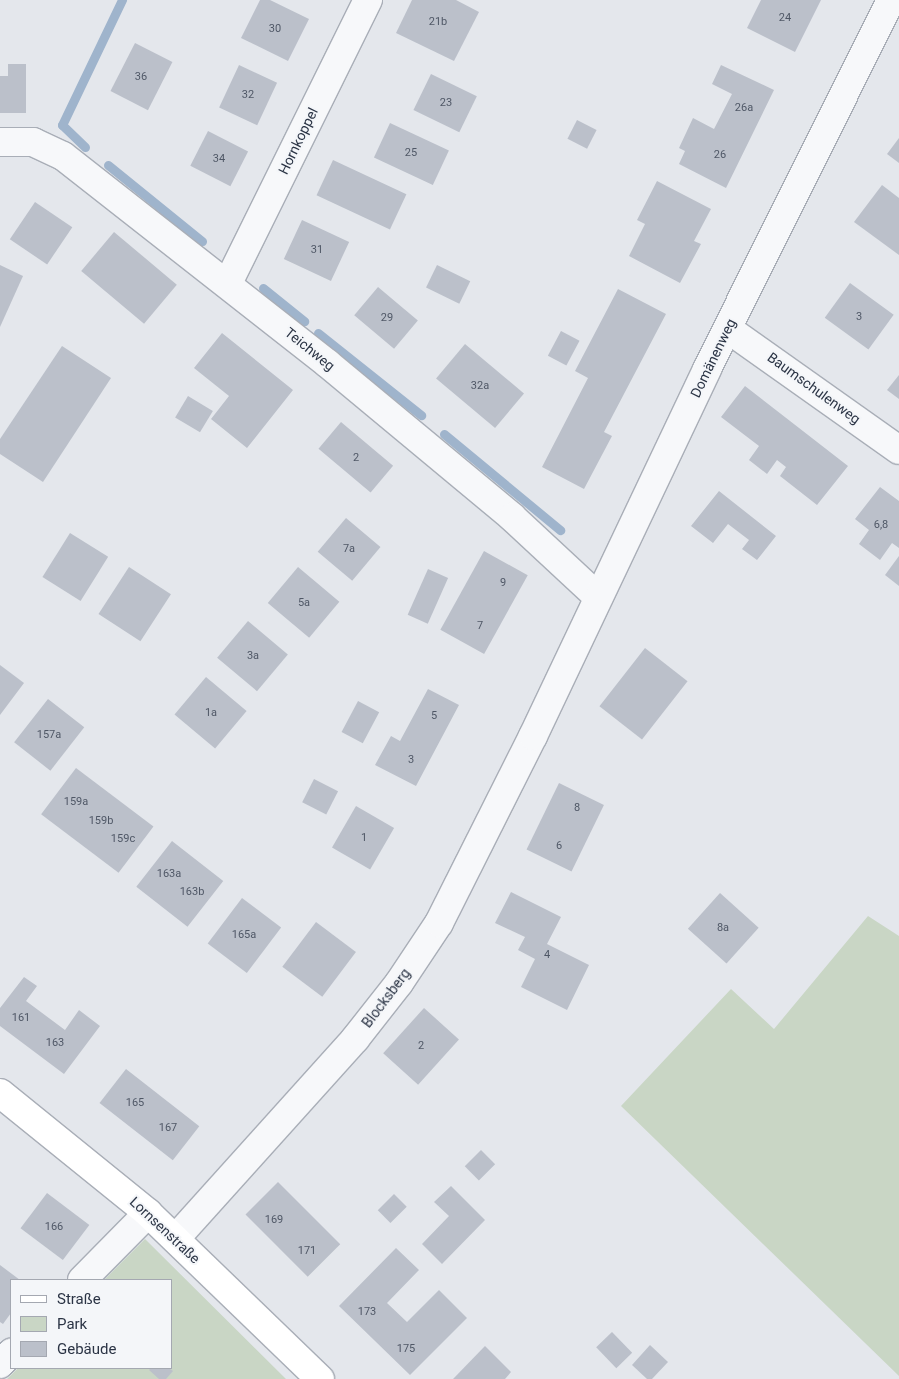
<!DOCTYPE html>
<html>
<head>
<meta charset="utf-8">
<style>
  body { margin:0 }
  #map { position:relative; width:899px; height:1379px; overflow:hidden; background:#e4e7ec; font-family:Roboto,sans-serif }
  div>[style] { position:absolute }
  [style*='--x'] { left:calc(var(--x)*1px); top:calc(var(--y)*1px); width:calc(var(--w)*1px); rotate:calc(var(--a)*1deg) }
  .green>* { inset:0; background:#c9d6c5 }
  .stream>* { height:9px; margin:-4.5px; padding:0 4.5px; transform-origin:4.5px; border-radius:4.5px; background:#9fb4cc }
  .building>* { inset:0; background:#bbc0ca; transform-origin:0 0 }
  .roads { filter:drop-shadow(1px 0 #a9aeb7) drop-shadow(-1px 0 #a9aeb7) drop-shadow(0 1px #a9aeb7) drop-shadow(0 -1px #a9aeb7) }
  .street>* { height:28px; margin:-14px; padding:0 14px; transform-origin:14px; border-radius:14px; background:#f7f8fa }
  .secondary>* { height:28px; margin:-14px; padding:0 14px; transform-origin:14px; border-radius:14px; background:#fff }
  span { translate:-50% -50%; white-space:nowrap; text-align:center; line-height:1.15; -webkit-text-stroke:4px #f4f6f9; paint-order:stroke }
  .number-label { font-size:11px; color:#4f5766 }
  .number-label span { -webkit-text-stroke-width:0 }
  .street-label { font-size:14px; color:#2b3445 }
  .legend { position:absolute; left:10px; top:1279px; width:162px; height:90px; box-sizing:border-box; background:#f4f6f9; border:1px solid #a4a8b1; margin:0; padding:6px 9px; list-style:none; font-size:15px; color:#2b3445 }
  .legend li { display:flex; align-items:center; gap:10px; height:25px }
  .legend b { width:25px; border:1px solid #a4a8b1 }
</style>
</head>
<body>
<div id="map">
  <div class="green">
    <div style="clip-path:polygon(868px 916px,899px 936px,899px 1376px,621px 1106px,731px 989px,774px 1029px)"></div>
    <div style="clip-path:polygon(145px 1239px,286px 1379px,7px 1379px,18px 1368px,171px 1368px,171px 1280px,104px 1280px)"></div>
  </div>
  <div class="stream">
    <div style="--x:85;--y:147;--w:32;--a:-136"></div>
    <div style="--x:62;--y:125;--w:139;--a:-64.4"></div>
    <div style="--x:108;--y:165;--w:121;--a:39"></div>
    <div style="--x:263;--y:288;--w:53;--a:38.8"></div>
    <div style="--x:318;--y:333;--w:132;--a:38.5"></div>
    <div style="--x:444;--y:434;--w:151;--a:39.6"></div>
  </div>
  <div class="building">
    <div style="clip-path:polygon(260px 0,270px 0,309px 19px,288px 61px,241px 38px)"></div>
    <div style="clip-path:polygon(412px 0,456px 0,479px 12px,454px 61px,396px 33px)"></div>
    <div style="clip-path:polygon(761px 0,821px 0,795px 52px,747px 28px)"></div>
    <div style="left:135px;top:43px;width:42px;height:54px;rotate:27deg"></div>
    <div style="clip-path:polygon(8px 64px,26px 64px,26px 113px,0 113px,0 76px,8px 76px)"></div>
    <div style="left:239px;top:65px;width:42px;height:47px;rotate:25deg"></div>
    <div style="clip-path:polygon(721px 65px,774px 90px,726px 188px,679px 164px,685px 151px,679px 148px,693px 118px,714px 129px,732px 94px,712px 84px)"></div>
    <div style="left:431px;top:74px;width:51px;height:40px;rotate:26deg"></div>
    <div style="left:577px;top:120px;width:22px;height:21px;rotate:27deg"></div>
    <div style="left:390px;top:123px;width:65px;height:38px;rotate:25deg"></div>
    <div style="left:208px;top:131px;width:45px;height:39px;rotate:27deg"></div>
    <div style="clip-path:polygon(899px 138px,899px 163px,887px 154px)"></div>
    <div style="left:333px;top:160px;width:81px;height:39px;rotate:25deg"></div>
    <div style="clip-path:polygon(657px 181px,711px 209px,694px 241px,701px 244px,680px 283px,629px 256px,645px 224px,637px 220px)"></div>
    <div style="clip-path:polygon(882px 185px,899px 198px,899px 255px,854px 222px)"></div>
    <div style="left:35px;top:202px;width:45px;height:45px;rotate:34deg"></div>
    <div style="left:302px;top:220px;width:52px;height:43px;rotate:25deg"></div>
    <div style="left:114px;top:232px;width:82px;height:51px;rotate:40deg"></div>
    <div style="clip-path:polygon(0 265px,23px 276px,0 327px)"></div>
    <div style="left:437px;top:265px;width:37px;height:25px;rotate:26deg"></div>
    <div style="left:850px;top:283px;width:54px;height:43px;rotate:36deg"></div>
    <div style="left:378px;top:287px;width:52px;height:37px;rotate:40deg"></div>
    <div style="clip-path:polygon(618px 289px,666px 314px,604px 432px,612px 436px,584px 489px,542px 467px,588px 378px,575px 371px)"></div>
    <div style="left:561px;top:331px;width:21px;height:28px;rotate:28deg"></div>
    <div style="clip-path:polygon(222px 333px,293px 390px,247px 448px,211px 419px,229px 396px,194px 368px)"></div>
    <div style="left:465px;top:344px;width:77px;height:45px;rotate:40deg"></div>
    <div style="clip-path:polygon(62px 346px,111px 378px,43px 482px,0 454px,0 439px)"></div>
    <div style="clip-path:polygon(899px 375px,899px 399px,887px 390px)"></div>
    <div style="clip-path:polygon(745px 386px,848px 466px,817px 505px,780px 476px,786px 467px,777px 460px,767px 474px,749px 460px,759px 446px,721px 417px)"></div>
    <div style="left:188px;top:396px;width:29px;height:25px;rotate:31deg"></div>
    <div style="left:341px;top:422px;width:68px;height:35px;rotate:40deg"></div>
    <div style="clip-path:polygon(880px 487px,899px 501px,899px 548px,892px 543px,880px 560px,859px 544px,869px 530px,855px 519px)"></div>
    <div style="clip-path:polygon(719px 491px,776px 536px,757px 560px,742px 549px,749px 540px,728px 524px,713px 543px,691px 526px)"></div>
    <div style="left:346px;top:518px;width:45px;height:44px;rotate:40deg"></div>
    <div style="left:70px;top:533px;width:45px;height:52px;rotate:32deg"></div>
    <div style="left:484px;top:551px;width:50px;height:90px;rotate:29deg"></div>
    <div style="clip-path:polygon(899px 556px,899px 586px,885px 575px)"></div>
    <div style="left:129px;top:567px;width:50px;height:56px;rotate:33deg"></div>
    <div style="left:298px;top:567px;width:54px;height:47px;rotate:40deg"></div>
    <div style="left:428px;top:569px;width:22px;height:50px;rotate:24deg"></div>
    <div style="left:248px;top:621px;width:52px;height:48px;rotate:40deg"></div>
    <div style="left:645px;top:648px;width:54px;height:74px;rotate:38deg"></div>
    <div style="clip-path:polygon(0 665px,24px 683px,0 715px)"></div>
    <div style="left:206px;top:677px;width:53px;height:49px;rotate:40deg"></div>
    <div style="clip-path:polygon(428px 689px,459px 705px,416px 786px,375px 765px,391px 736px,400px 741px)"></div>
    <div style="left:48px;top:699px;width:46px;height:55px;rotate:38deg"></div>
    <div style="left:358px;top:701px;width:24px;height:35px;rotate:28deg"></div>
    <div style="left:76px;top:768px;width:97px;height:58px;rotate:37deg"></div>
    <div style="left:314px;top:779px;width:27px;height:26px;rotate:27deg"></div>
    <div style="left:559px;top:783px;width:50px;height:74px;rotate:26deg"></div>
    <div style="left:356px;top:806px;width:44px;height:48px;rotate:30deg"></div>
    <div style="left:172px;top:841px;width:65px;height:58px;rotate:38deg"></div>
    <div style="clip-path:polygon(511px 892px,561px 917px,547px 944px,589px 965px,567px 1010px,521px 987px,535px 959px,518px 950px,525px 937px,495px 923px)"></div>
    <div style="left:720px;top:893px;width:52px;height:48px;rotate:42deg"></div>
    <div style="left:242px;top:898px;width:49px;height:57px;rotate:37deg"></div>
    <div style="left:316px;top:922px;width:50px;height:56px;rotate:37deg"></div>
    <div style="clip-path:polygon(24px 977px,37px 986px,26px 1001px,65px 1030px,79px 1010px,100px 1026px,64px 1074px,0 1026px,0 1008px)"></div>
    <div style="left:424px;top:1008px;width:47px;height:61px;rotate:42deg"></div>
    <div style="left:126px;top:1069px;width:93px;height:43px;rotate:38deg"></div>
    <div style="left:481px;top:1150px;width:20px;height:23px;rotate:45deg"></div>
    <div style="left:278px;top:1182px;width:88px;height:46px;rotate:45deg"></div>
    <div style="clip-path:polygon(451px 1186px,485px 1220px,442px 1264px,422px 1244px,449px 1216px,434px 1202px)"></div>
    <div style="left:47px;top:1193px;width:53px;height:44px;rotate:37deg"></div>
    <div style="left:394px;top:1194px;width:18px;height:23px;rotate:45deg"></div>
    <div style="clip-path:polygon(396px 1248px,419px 1270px,387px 1303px,407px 1322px,439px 1290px,467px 1318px,410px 1375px,339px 1306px)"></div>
    <div style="clip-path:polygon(0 1265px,20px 1280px,11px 1280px,11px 1313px,3px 1324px,0 1322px)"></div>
    <div style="left:612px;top:1332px;width:29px;height:22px;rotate:46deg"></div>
    <div style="clip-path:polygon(650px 1345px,668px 1362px,652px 1379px,647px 1379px,632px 1365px)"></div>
    <div style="clip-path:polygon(485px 1346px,511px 1372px,505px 1379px,453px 1379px)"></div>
    <div style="clip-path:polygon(151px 1368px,169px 1368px,173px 1371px,166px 1379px,159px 1379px,149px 1370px)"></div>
  </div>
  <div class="roads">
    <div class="street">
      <div style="--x:0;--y:142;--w:33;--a:0"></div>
      <div style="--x:33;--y:142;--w:33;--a:25"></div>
      <div style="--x:63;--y:156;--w:337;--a:38.1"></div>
      <div style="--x:328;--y:364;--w:239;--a:39.7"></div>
      <div style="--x:512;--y:517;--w:117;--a:42.9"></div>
      <div style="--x:228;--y:283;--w:316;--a:-63.7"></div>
      <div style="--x:728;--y:329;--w:209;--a:35.3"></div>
      <div style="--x:176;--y:1238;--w:268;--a:-48"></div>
      <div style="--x:355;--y:1039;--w:71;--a:-51.8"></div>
      <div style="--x:399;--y:983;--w:72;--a:-56.3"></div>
      <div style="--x:439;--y:923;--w:209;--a:-63.3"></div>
      <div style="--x:533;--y:736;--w:406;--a:-64.6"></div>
      <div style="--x:707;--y:369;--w:412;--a:-63.5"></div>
      <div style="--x:82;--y:1280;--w:94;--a:-45.4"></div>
      <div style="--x:0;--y:1364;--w:16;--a:-45"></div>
    </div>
    <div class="secondary">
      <div style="--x:0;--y:1093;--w:191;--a:39"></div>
      <div style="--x:148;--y:1213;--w:239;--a:44"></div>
    </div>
  </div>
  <div class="number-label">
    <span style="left:785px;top:18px">24</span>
    <span style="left:438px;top:22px">21b</span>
    <span style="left:275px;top:29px">30</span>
    <span style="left:141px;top:77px">36</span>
    <span style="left:248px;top:95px">32</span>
    <span style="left:446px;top:103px">23</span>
    <span style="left:744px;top:108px">26a</span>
    <span style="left:411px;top:153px">25</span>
    <span style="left:720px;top:155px">26</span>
    <span style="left:219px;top:159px">34</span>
    <span style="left:317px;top:250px">31</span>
    <span style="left:859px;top:317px">3</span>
    <span style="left:387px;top:318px">29</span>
    <span style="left:480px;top:386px">32a</span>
    <span style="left:356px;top:458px">2</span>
    <span style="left:881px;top:525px">6,8</span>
    <span style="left:349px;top:549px">7a</span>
    <span style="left:503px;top:583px">9</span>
    <span style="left:304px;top:603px">5a</span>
    <span style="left:480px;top:626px">7</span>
    <span style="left:253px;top:656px">3a</span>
    <span style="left:211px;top:713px">1a</span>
    <span style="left:434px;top:716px">5</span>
    <span style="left:49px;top:735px">157a</span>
    <span style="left:411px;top:760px">3</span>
    <span style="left:76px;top:802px">159a</span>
    <span style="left:577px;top:808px">8</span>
    <span style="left:101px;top:821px">159b</span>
    <span style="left:364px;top:838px">1</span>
    <span style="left:123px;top:839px">159c</span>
    <span style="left:559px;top:846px">6</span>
    <span style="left:169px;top:874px">163a</span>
    <span style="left:192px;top:892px">163b</span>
    <span style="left:723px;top:928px">8a</span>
    <span style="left:244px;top:935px">165a</span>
    <span style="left:547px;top:955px">4</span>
    <span style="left:21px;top:1018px">161</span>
    <span style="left:55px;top:1043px">163</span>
    <span style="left:421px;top:1046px">2</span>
    <span style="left:135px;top:1103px">165</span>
    <span style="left:168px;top:1128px">167</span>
    <span style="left:274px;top:1220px">169</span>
    <span style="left:54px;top:1227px">166</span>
    <span style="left:307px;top:1251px">171</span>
    <span style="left:367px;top:1312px">173</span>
    <span style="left:406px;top:1349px">175</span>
  </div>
  <div class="street-label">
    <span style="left:298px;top:141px;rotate:-64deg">Hornkoppel</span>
    <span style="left:310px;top:349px;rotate:39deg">Teichweg</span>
    <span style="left:713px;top:358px;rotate:-64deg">Domänenweg</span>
    <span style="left:814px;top:388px;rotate:36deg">Baumschulenweg</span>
    <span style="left:386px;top:998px;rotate:-53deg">Blocksberg</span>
    <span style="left:165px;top:1230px;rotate:43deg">Lornsenstraße</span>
  </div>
  <ul class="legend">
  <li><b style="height:6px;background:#fff"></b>Straße</li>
  <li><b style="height:14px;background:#c9d6c5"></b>Park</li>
  <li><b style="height:14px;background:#bbc0ca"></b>Gebäude</li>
  </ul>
</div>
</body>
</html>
